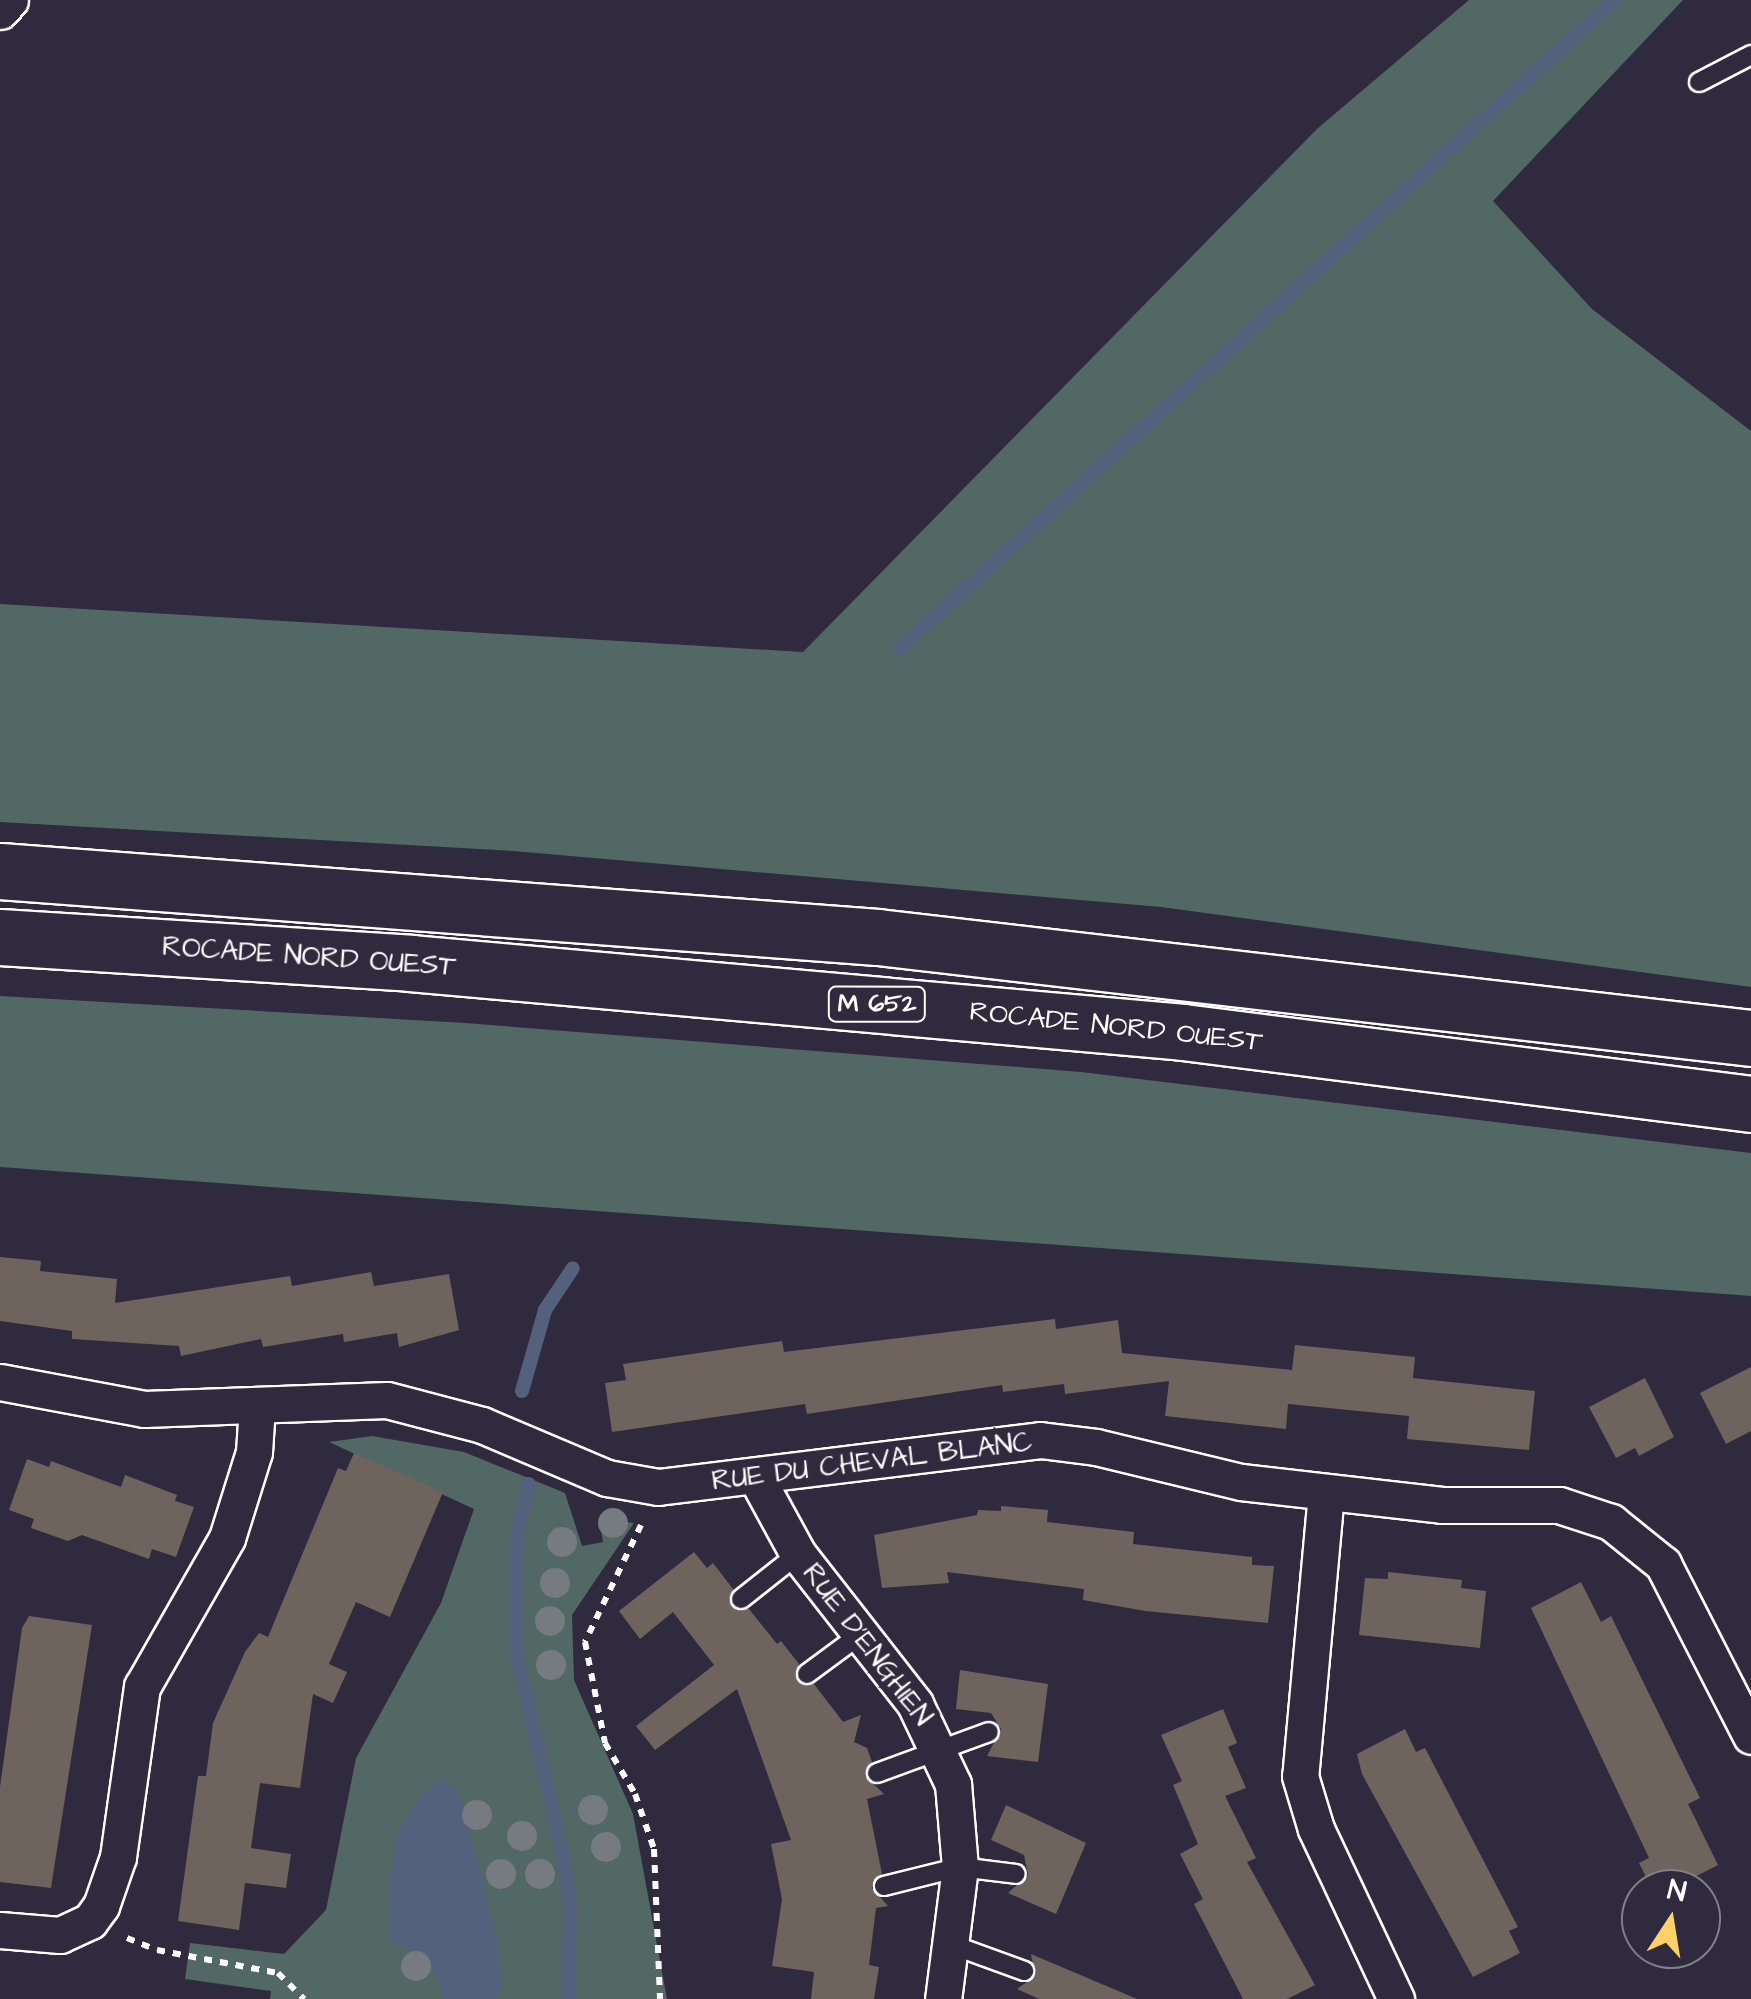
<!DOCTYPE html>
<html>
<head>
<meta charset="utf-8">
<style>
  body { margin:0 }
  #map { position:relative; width:1751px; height:1999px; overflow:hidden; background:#2f2a3d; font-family:"Architects Daughter",sans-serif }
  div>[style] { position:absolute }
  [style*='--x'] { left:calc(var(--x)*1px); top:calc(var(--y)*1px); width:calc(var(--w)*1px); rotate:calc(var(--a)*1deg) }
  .green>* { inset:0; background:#526864 }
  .water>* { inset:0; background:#54617d }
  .stream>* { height:14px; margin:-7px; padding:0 7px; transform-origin:7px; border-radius:7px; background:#54617d }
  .building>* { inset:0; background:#6f635e }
  .path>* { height:6px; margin-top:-3px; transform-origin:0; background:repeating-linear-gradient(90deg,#fff 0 8px,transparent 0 16px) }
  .roads { filter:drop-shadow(2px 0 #fff) drop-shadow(-2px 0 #fff) drop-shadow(0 2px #fff) drop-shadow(0 -2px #fff) }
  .service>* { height:18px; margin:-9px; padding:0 9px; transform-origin:9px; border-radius:9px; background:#2f2a3d }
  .minor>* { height:35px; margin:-17.5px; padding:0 17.5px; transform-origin:17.5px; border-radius:17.5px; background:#2f2a3d }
  .trunk>* { height:55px; margin:-27.5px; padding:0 27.5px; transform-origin:27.5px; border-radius:27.5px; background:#2f2a3d }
  .trees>* { width:30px; height:30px; margin:-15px; border-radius:50%; background:#767a81 }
  span { translate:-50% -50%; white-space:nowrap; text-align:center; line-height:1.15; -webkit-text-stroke:10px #2f2a3d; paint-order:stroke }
  .shield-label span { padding:2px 8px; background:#2f2a3d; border:2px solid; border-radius:8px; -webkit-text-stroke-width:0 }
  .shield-label { font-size:25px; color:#fff; font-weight:700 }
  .street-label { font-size:28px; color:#fff }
  .north { position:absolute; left:1621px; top:1869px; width:100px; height:100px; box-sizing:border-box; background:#2f2a3d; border:2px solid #827f8b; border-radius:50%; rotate:12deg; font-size:28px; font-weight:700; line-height:40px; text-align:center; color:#fff }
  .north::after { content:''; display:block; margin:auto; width:35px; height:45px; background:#ffd166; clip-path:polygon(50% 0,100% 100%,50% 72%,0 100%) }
</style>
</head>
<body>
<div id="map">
  <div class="green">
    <div style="clip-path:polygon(1469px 0,1683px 0,1493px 201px,1592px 309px,1751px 431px,1751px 987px,1161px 907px,513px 851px,0 822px,0 604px,803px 652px,1317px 129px)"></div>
    <div style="clip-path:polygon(0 996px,465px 1023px,1081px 1072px,1751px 1153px,1751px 1296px,0 1167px)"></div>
    <div style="clip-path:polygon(372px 1436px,464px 1452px,565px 1493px,582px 1546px,603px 1542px,599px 1519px,634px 1523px,572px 1615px,574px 1680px,633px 1814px,667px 1999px,270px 1999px,271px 1991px,185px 1979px,190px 1943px,284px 1954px,326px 1910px,356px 1758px,441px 1603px,474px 1509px,329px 1442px)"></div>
  </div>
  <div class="water">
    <div style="clip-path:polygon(440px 1780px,458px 1791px,478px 1862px,498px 1945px,502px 1986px,495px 1999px,444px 1999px,430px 1960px,390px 1941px,388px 1881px,398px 1832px,421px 1794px)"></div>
  </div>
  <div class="stream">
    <div style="--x:899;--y:649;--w:966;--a:-42.23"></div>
    <div style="--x:522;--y:1391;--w:84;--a:-74.1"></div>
    <div style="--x:545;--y:1310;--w:50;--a:-56.3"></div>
    <div style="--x:529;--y:1484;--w:56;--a:103.5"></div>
    <div style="--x:516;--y:1538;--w:115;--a:90"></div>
    <div style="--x:516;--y:1653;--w:212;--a:76.9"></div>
    <div style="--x:564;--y:1860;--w:45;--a:82.4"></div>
    <div style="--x:570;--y:1905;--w:94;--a:91.2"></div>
  </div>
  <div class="building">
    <div style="clip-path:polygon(0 1257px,41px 1261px,40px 1271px,117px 1279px,115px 1303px,290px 1276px,292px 1286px,371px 1272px,374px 1286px,449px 1274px,459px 1330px,399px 1347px,397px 1333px,344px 1342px,343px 1334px,263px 1347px,261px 1339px,181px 1356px,179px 1346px,72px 1339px,72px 1331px,0 1321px)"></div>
    <div style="clip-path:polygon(1055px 1319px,1056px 1329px,1118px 1320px,1122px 1353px,1292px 1370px,1295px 1345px,1415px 1357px,1413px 1378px,1535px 1391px,1529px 1450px,1407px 1439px,1409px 1416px,1288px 1404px,1286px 1429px,1165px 1416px,1169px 1381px,1065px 1394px,1064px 1384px,1003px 1392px,1002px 1385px,807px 1414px,805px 1404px,612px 1432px,605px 1383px,626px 1380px,623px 1364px,782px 1341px,784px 1352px)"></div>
    <div style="clip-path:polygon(1751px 1367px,1751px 1431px,1726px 1444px,1700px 1393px)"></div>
    <div style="clip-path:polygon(1645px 1378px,1674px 1437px,1639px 1456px,1635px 1448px,1616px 1458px,1589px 1407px)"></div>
    <div style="clip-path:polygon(354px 1453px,443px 1492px,390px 1617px,356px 1602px,329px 1664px,347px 1672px,333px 1703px,313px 1694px,300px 1788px,260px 1783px,251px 1848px,291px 1854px,286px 1888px,245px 1883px,239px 1930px,178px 1921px,198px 1776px,206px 1776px,213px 1723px,245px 1652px,259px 1633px,268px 1637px,338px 1468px,346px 1471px)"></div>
    <div style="clip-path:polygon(27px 1459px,49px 1467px,51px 1461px,121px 1487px,125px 1475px,177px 1495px,175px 1501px,194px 1507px,176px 1557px,152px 1549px,149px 1559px,82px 1535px,68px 1541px,31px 1528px,34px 1519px,9px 1510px)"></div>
    <div style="clip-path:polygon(1001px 1506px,1048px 1510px,1047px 1522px,1134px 1532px,1133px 1544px,1252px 1557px,1252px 1565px,1274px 1566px,1268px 1623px,1145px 1611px,1083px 1600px,1084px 1589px,947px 1572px,949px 1583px,882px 1588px,874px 1535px,977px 1515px,978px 1510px,1001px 1511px)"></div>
    <div style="clip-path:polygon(694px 1552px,707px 1568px,713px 1563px,733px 1589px,732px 1607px,749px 1609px,777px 1644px,781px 1641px,799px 1664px,798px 1682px,814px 1684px,843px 1722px,861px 1715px,854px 1742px,867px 1748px,872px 1762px,865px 1776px,884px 1794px,867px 1799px,882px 1874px,872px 1888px,888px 1906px,876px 1908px,869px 1965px,879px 1967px,874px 1999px,811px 1999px,814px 1972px,772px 1966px,782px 1899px,771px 1844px,791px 1840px,737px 1689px,655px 1750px,636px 1726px,714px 1665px,673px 1612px,640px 1639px,619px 1611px)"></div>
    <div style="clip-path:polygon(1388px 1572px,1462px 1580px,1461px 1588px,1486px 1591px,1480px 1648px,1359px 1635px,1365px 1578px,1388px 1579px)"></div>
    <div style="clip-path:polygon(1581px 1582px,1601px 1622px,1611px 1616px,1700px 1798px,1688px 1804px,1718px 1865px,1671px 1889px,1652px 1889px,1639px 1863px,1649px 1858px,1531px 1608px)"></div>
    <div style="clip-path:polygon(29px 1616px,92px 1625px,51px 1888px,0 1882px,0 1787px,22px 1628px)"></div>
    <div style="clip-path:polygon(960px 1670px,1048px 1684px,1038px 1762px,987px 1756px,1001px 1729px,991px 1713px,956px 1709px)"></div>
    <div style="clip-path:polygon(1223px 1709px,1237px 1743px,1228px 1747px,1246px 1788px,1225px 1796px,1256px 1858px,1247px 1862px,1315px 1985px,1287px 1999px,1243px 1999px,1194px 1904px,1203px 1899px,1180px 1854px,1198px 1844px,1173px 1785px,1182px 1781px,1161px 1735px)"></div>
    <div style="clip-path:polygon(1405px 1729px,1416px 1752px,1425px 1748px,1518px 1927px,1509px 1931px,1520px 1953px,1473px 1977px,1362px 1774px,1357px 1754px)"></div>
    <div style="clip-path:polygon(1006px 1805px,1086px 1843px,1056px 1914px,1008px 1893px,1028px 1875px,1024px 1855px,991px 1840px)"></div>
    <div style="clip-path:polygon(1031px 1954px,1137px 1999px,1039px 1999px,1017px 1989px,1035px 1976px)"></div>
  </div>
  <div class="path">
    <div style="--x:641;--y:1525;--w:130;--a:115.6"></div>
    <div style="--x:585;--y:1642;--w:103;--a:78.8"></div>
    <div style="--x:605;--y:1743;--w:59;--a:59.5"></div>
    <div style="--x:635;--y:1794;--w:58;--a:70.9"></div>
    <div style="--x:654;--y:1849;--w:150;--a:87.7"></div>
    <div style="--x:127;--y:1938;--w:32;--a:22"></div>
    <div style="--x:157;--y:1950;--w:123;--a:10.8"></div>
    <div style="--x:278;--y:1973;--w:37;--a:45"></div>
  </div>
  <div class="roads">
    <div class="service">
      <div style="--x:1699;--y:82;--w:59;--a:-27.4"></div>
      <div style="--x:741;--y:1599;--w:73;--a:-38.3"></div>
      <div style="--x:807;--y:1674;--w:67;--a:-36.5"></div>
      <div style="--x:877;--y:1773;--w:119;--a:-20.1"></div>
      <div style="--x:884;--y:1886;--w:78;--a:-14"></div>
      <div style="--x:960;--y:1867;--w:56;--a:7.1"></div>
      <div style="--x:950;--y:1944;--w:79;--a:20"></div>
    </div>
    <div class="minor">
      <div style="--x:0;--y:11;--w:15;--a:-48"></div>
      <div style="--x:0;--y:1382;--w:147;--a:10.6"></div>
      <div style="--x:144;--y:1409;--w:243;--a:-2.1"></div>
      <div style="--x:387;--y:1400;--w:98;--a:14.7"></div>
      <div style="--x:482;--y:1425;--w:136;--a:23"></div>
      <div style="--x:607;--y:1478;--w:52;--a:10"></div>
      <div style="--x:658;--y:1487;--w:385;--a:-7"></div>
      <div style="--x:1040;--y:1440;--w:56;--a:7.1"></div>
      <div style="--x:1096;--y:1447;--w:149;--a:13.6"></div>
      <div style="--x:1241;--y:1482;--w:202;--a:6.5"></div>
      <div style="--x:1442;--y:1505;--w:117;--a:0"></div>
      <div style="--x:1559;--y:1505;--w:55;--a:18.1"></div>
      <div style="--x:1611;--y:1522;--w:67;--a:38.9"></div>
      <div style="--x:1663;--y:1564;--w:193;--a:62.9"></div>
      <div style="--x:756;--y:1477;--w:88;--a:61.4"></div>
      <div style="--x:798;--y:1554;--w:190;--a:52"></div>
      <div style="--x:915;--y:1704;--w:89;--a:64.6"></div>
      <div style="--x:953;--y:1784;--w:83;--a:85.2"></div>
      <div style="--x:960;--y:1867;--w:133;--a:97.3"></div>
      <div style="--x:1326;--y:1493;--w:284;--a:95.2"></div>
      <div style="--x:1300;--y:1776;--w:55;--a:73.2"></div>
      <div style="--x:1316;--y:1829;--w:188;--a:64.8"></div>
      <div style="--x:0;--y:1930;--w:60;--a:4.8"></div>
      <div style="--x:60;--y:1935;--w:33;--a:-25"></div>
      <div style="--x:90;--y:1921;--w:19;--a:-54"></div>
      <div style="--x:101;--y:1906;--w:52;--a:-70.9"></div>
      <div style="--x:118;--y:1857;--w:172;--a:-82"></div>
      <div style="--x:142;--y:1687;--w:172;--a:-60.3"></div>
      <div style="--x:227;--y:1538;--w:90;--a:-72.6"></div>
      <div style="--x:254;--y:1452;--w:46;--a:-86.3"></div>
    </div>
    <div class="trunk">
      <div style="--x:0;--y:871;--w:880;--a:4.3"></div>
      <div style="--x:878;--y:937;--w:879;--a:6.6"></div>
      <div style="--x:0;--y:937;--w:411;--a:3.6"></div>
      <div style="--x:410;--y:963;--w:776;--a:5.1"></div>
      <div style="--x:1183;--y:1032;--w:573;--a:7.22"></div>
    </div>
  </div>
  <div class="trees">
    <div style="left:613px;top:1523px"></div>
    <div style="left:562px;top:1542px"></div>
    <div style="left:555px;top:1583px"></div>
    <div style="left:550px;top:1621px"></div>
    <div style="left:551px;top:1665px"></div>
    <div style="left:593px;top:1810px"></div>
    <div style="left:477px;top:1815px"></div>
    <div style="left:522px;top:1836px"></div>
    <div style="left:606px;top:1847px"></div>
    <div style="left:501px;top:1874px"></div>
    <div style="left:540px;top:1874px"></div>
    <div style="left:416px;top:1966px"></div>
  </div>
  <div class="shield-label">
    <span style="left:877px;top:1004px">M 652</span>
  </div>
  <div class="street-label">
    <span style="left:309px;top:957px;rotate:4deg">ROCADE NORD OUEST</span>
    <span style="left:1116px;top:1027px;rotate:6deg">ROCADE NORD OUEST</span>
    <span style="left:872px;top:1462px;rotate:-7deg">RUE DU CHEVAL BLANC</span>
    <span style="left:867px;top:1645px;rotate:53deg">RUE D'ENGHIEN</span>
  </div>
  <div class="north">N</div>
</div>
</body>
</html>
